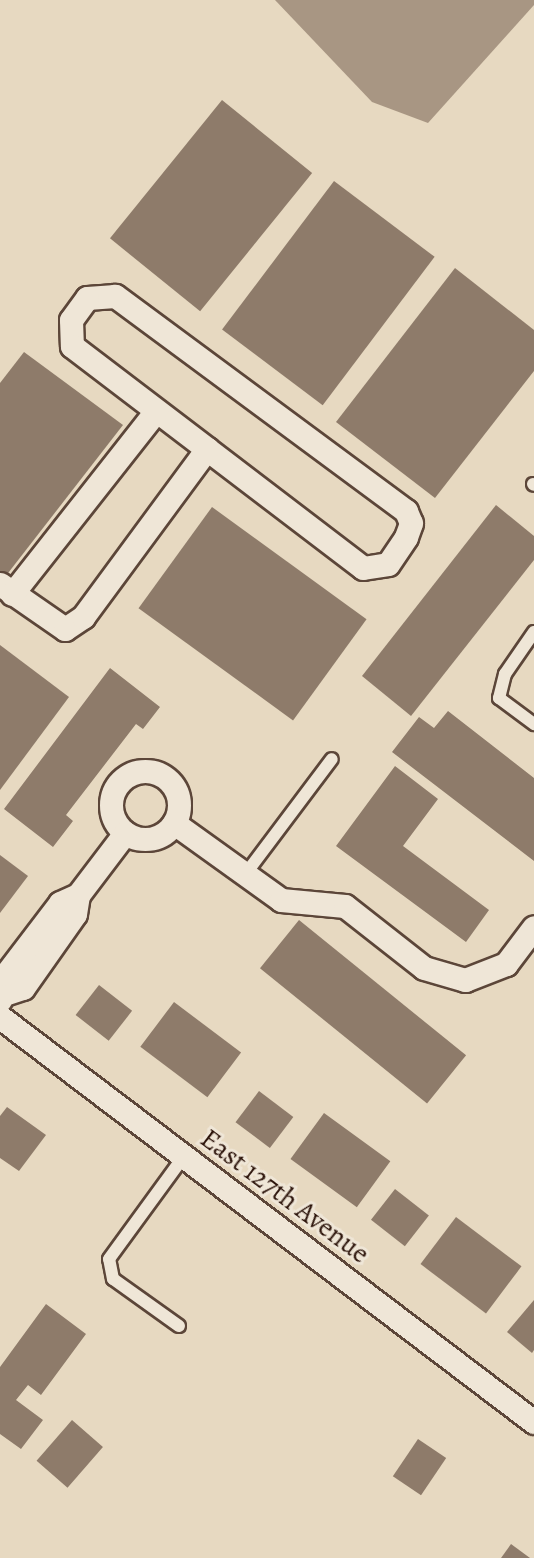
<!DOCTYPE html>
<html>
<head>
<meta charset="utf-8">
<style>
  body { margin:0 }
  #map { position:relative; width:534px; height:1558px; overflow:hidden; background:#e7d9c1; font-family:Alegreya,serif }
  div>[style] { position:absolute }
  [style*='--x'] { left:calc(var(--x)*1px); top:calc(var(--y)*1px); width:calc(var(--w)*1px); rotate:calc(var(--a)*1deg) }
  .water>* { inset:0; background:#a89683 }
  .building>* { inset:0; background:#8e7b6a; transform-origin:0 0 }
  .roads { filter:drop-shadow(2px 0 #5c4639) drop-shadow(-2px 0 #5c4639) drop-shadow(0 2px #5c4639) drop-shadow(0 -2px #5c4639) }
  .service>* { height:12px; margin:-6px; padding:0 6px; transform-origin:6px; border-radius:6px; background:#efe6d7 }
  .minor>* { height:23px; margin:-11.5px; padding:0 11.5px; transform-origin:11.5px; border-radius:11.5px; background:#efe6d7 }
  .minor>.ring { margin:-11.5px; padding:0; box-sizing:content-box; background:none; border:23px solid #efe6d7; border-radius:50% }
  span { translate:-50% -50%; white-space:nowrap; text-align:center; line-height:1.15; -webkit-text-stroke:6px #efe6d7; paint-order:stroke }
  .street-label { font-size:28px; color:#2d150c }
</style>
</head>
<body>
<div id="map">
  <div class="water">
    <div style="clip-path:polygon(275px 0,534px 0,534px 5px,428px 123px,372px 102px)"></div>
  </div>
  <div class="building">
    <div style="left:222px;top:100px;width:116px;height:178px;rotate:39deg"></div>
    <div style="left:334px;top:181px;width:126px;height:186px;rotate:37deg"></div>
    <div style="clip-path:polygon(455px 268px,534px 330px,534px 371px,435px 498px,336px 422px)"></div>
    <div style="clip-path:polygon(24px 352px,123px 425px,5px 577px,0 573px,0 383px)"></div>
    <div style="clip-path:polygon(496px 505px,534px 536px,534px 560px,411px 716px,362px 676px)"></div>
    <div style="left:212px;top:507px;width:191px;height:125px;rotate:36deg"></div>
    <div style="clip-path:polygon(0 645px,69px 697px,0 790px)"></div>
    <div style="clip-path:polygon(110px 668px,160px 707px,143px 729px,136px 724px,66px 815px,73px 821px,53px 847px,4px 809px)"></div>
    <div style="clip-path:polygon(448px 711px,534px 778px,534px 861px,392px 752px,419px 717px,434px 728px)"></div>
    <div style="clip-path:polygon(395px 766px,438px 799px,403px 846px,489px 910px,466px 942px,336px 846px)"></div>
    <div style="clip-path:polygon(0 855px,28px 876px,0 913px)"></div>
    <div style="left:299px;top:920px;width:215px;height:62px;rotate:39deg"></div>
    <div style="left:99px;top:985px;width:42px;height:38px;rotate:38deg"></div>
    <div style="left:174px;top:1002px;width:84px;height:56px;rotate:37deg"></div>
    <div style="left:259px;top:1091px;width:43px;height:39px;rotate:37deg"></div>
    <div style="clip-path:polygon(7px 1107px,46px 1135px,19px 1171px,0 1158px,0 1116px)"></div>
    <div style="left:324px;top:1113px;width:82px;height:57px;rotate:36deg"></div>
    <div style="left:395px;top:1189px;width:43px;height:39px;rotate:38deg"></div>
    <div style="left:456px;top:1217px;width:82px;height:59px;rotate:37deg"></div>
    <div style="clip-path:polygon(534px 1300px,534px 1350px,532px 1353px,507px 1332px)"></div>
    <div style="clip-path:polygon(46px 1304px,86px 1334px,41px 1395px,28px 1385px,16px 1400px,43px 1420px,21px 1449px,0 1434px,0 1367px)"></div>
    <div style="left:72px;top:1420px;width:41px;height:54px;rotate:41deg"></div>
    <div style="left:418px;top:1439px;width:34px;height:45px;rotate:34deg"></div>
    <div style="clip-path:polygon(511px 1544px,530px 1558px,501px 1558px)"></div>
  </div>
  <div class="roads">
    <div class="service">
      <div style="--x:533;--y:484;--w:1;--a:45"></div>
      <div style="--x:534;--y:632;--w:51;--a:124.6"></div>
      <div style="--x:505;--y:674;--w:25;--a:104"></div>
      <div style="--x:499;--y:698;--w:44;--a:36.6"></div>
      <div style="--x:244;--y:876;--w:146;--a:-53.1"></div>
      <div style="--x:179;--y:1326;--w:81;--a:-144.5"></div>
      <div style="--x:113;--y:1279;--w:20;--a:-101"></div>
      <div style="--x:109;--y:1259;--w:127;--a:-53.9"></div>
    </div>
    <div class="minor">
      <div style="--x:0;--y:584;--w:79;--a:34.7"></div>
      <div style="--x:65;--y:629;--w:22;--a:-34"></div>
      <div style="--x:83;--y:617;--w:209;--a:-53.6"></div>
      <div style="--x:207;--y:449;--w:196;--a:37.3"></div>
      <div style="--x:363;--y:568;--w:25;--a:-9"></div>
      <div style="--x:388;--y:564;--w:32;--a:-56"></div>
      <div style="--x:406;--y:537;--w:15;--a:-70"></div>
      <div style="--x:411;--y:523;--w:13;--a:-113"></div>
      <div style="--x:406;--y:511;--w:362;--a:-143.5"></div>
      <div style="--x:115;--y:296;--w:28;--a:176"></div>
      <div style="--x:87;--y:298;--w:27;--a:126"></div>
      <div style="--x:71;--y:320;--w:26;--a:88"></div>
      <div style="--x:72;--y:346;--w:170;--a:37.3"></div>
      <div style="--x:12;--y:594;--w:233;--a:-51.8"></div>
      <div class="ring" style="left:111px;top:771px;width:45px;height:45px"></div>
      <div style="--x:174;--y:823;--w:132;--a:35.7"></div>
      <div style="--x:281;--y:900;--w:64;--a:5.4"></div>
      <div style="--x:345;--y:906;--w:100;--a:38.1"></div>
      <div style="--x:424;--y:968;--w:43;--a:16.3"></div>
      <div style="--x:465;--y:980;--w:44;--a:-21.3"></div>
      <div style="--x:506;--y:964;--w:46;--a:-52.9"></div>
      <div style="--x:4;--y:994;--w:20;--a:-18"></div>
      <div style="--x:23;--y:988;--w:90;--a:-54.9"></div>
      <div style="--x:75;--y:914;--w:19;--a:-81"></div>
      <div style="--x:78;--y:895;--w:78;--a:-52.8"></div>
      <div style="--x:0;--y:1000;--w:27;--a:-77"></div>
      <div style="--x:6;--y:974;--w:89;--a:-52.7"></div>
      <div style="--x:60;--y:903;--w:20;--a:-24"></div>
      <div style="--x:0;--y:1017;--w:670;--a:37.18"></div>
    </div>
  </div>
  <div class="street-label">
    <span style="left:285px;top:1196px;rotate:37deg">East 127th Avenue</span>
  </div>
</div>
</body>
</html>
